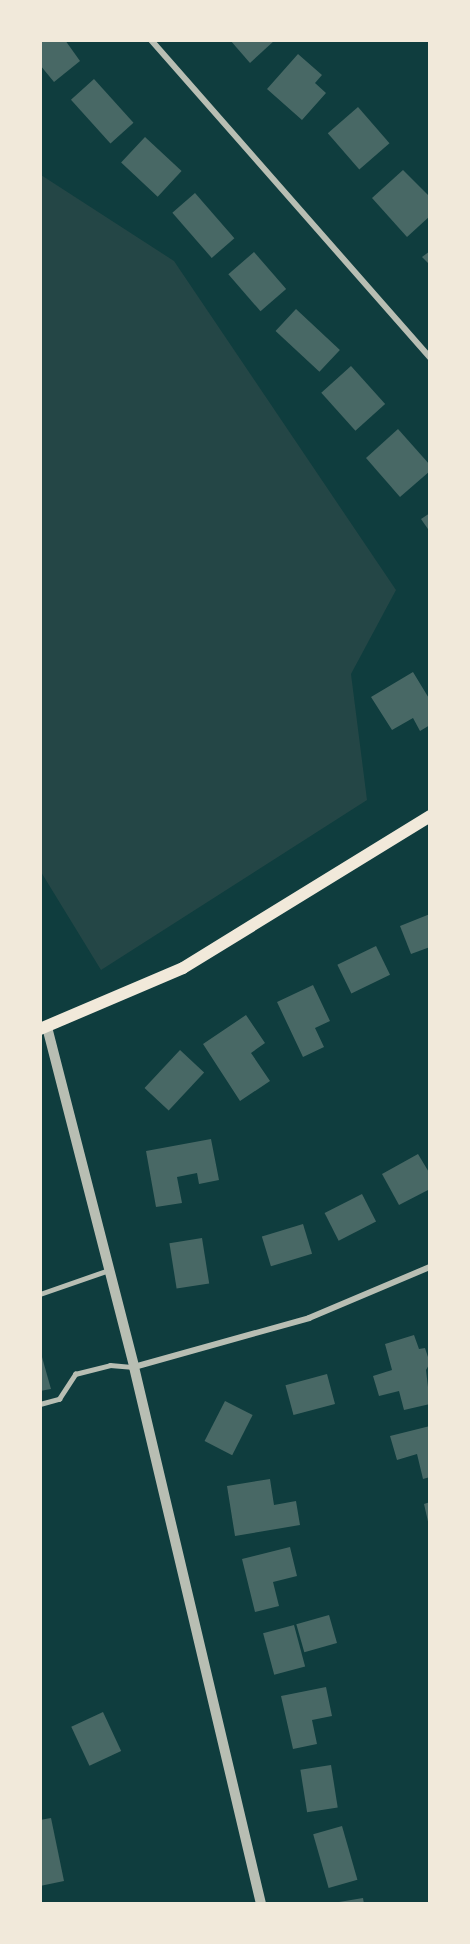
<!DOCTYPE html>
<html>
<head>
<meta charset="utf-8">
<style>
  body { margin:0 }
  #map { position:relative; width:470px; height:1944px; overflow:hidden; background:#0f3d3e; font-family:Karla,sans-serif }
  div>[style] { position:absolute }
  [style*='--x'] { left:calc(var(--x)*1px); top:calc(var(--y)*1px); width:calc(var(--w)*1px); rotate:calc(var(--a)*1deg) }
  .green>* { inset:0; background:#244646 }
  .building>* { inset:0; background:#486865; transform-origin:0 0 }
  .service>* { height:4.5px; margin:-2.25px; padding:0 2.25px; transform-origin:2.25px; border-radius:2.25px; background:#b8beb3 }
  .minor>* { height:6px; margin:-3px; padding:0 3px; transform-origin:3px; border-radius:3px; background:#b8beb3 }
  .tertiary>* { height:10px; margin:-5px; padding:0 5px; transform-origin:5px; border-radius:5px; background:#b8beb3 }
  .secondary>* { height:12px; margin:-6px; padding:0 6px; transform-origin:6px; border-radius:6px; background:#f1e9da }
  span { translate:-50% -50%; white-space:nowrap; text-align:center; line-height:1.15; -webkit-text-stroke:4.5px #f1e9da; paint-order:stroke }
  .frame { position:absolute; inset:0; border:42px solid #f1e9da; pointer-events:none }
</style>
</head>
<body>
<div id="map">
  <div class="green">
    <div style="clip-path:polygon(41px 175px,174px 261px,396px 590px,351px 674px,367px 800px,101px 970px,41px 872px)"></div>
  </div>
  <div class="building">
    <div style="clip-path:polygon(40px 40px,65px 40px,80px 61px,54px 82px,40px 65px)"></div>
    <div style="clip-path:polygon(230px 40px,275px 40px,250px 63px)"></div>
    <div style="clip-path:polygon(298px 54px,322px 75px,315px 83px,326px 93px,302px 120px,267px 89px)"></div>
    <div style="left:94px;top:79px;width:59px;height:31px;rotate:48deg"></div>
    <div style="left:358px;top:107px;width:48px;height:40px;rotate:49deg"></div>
    <div style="left:145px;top:137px;width:50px;height:35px;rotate:43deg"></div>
    <div style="clip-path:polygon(403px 170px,430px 197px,430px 216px,407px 237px,372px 198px)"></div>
    <div style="left:195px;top:193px;width:60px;height:30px;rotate:49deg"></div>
    <div style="clip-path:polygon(430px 251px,430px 265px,422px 257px)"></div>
    <div style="left:254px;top:252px;width:49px;height:34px;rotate:49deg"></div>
    <div style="left:296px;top:309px;width:60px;height:30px;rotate:43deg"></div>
    <div style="left:351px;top:366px;width:51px;height:40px;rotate:48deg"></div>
    <div style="clip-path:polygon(398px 429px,430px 465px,430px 471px,400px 497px,366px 458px)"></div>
    <div style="clip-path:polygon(430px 513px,430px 532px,421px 519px)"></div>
    <div style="clip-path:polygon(413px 672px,430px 700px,430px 725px,420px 731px,413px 718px,392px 730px,371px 697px)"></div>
    <div style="clip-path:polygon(430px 914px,430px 947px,411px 954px,400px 926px)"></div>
    <div style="left:376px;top:946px;width:32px;height:43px;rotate:64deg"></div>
    <div style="clip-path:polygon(313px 985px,330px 1021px,315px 1028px,324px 1047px,303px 1057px,277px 1002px)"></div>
    <div style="clip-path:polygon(246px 1015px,265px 1043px,251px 1053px,270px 1081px,240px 1101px,203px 1044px)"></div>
    <div style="left:180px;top:1050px;width:33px;height:52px;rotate:43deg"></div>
    <div style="clip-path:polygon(211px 1139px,219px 1180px,199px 1184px,197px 1173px,177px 1177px,182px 1203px,156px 1207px,146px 1151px)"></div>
    <div style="clip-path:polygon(418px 1154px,430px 1174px,430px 1189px,399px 1205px,382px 1174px)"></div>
    <div style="left:362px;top:1194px;width:31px;height:42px;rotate:63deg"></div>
    <div style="left:303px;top:1224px;width:31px;height:43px;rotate:73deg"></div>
    <div style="left:202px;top:1238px;width:46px;height:33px;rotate:81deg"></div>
    <div style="clip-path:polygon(414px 1335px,419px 1349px,425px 1348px,430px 1363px,426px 1370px,430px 1404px,404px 1410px,399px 1391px,379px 1396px,373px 1376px,392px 1370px,385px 1344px)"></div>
    <div style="clip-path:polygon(40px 1350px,51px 1389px,40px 1391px)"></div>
    <div style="left:327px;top:1374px;width:31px;height:43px;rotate:75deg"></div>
    <div style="left:225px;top:1401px;width:31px;height:45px;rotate:27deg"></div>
    <div style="clip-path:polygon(430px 1426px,430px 1477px,423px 1479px,417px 1454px,397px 1460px,390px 1436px)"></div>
    <div style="clip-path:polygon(270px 1479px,274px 1505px,296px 1501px,300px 1525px,235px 1536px,227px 1486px)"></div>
    <div style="clip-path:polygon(430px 1502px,430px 1526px,429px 1526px,424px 1504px)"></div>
    <div style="clip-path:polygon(290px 1547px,297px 1576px,273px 1582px,279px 1606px,255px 1612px,242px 1559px)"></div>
    <div style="left:329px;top:1615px;width:29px;height:34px;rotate:74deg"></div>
    <div style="left:294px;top:1625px;width:43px;height:32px;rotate:75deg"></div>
    <div style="clip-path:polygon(326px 1687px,332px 1716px,312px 1720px,317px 1744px,293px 1749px,281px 1696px)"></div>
    <div style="left:103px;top:1712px;width:43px;height:35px;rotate:65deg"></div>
    <div style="left:331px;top:1765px;width:43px;height:31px;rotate:81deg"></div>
    <div style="clip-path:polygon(51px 1818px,64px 1881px,40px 1886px,40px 1820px)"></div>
    <div style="left:342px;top:1826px;width:56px;height:30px;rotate:74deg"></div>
    <div style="clip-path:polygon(363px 1898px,364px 1904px,339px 1904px,339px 1902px)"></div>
  </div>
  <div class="service">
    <div style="--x:40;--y:1294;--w:73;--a:-19.2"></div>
    <div style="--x:40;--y:1404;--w:20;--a:-15"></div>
    <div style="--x:59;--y:1399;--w:30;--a:-57"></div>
    <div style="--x:75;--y:1374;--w:36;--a:-14"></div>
    <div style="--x:110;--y:1365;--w:24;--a:5"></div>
  </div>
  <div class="minor">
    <div style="--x:151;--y:40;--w:423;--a:48.7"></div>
    <div style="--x:134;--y:1367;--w:182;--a:-15.6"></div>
    <div style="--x:309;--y:1318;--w:131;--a:-22.9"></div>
  </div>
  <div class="tertiary">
    <div style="--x:47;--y:1027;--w:351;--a:75.6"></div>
    <div style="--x:134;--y:1367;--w:552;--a:76.69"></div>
  </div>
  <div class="secondary">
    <div style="--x:40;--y:1029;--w:155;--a:-23.1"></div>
    <div style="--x:183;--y:968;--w:290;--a:-31.6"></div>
  </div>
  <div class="frame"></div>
</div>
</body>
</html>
